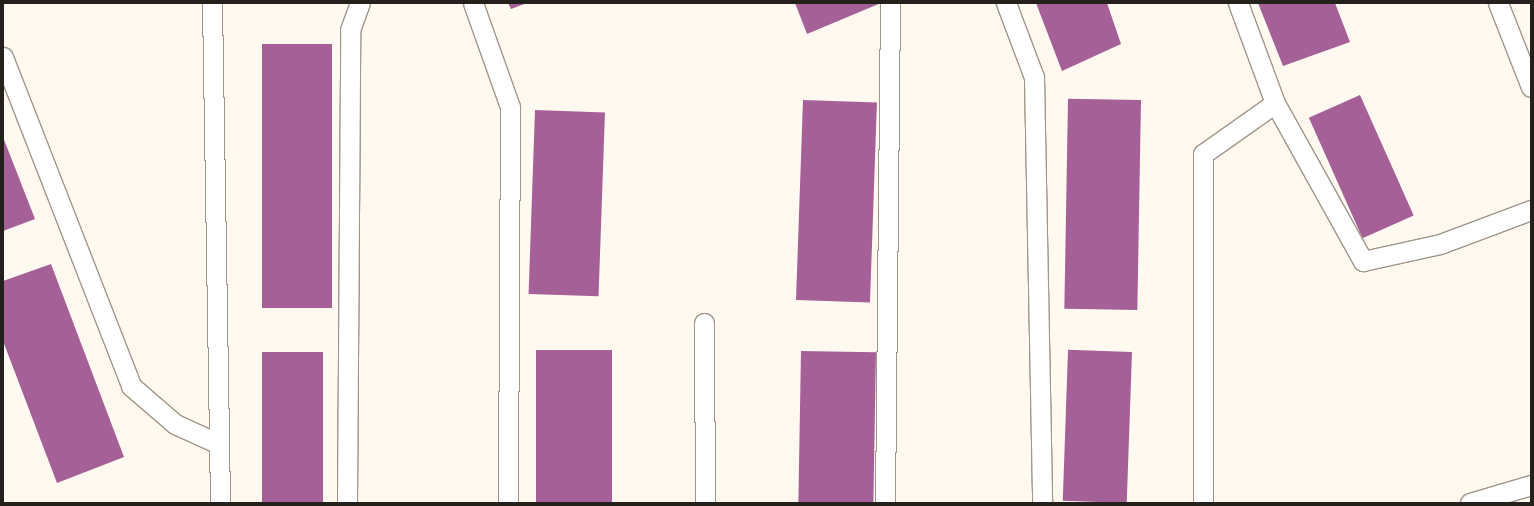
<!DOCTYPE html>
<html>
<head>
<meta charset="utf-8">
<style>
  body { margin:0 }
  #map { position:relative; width:1534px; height:506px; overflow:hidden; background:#fff9f0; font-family:"Libre Baskerville",serif }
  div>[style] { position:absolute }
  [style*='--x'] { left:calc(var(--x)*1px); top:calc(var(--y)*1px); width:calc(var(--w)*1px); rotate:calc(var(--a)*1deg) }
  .building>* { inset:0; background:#a66098; transform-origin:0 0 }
  .roads { filter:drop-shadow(1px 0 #9f9689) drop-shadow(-1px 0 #9f9689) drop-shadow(0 1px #9f9689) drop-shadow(0 -1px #9f9689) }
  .street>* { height:19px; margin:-9.5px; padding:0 9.5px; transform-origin:9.5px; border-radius:9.5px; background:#fff }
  span { translate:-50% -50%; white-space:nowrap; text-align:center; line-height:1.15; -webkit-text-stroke:3.5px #fff9f0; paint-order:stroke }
  .frame { position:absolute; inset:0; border:4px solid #24211c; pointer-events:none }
</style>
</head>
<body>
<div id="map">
  <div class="building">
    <div style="clip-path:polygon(508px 3px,527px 3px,511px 9px)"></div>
    <div style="clip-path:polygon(795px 3px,881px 3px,807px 34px)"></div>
    <div style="clip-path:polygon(1036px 3px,1107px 3px,1121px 44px,1062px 71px)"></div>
    <div style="clip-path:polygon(1258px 3px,1335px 3px,1350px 42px,1283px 66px)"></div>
    <div style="left:332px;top:44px;width:264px;height:70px;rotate:90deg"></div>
    <div style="left:1360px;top:95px;width:132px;height:56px;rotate:66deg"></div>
    <div style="left:803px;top:100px;width:74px;height:200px;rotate:2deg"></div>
    <div style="left:1141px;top:100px;width:210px;height:73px;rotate:91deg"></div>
    <div style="left:535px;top:110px;width:70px;height:184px;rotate:2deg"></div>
    <div style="clip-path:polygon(3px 137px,35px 219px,3px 231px)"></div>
    <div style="clip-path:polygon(51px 264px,124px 457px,57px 483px,3px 341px,3px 281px)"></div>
    <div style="left:536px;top:350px;width:76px;height:153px"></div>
    <div style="left:801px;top:351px;width:75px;height:152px;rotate:1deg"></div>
    <div style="left:323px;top:352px;width:151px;height:61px;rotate:90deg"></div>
    <div style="left:1132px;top:352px;width:151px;height:64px;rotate:92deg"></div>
  </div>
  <div class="roads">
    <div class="street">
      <div style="--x:212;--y:3;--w:500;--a:89.08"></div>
      <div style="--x:473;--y:3;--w:110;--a:70.4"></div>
      <div style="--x:510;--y:107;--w:396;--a:90.3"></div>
      <div style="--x:1006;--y:3;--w:79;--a:69.3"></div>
      <div style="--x:1034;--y:77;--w:426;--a:88.9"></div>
      <div style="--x:1238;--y:3;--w:107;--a:69.7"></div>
      <div style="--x:1498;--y:3;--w:90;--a:68.6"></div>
      <div style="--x:3;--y:57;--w:353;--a:68.7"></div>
      <div style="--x:131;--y:386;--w:58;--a:40.8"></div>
      <div style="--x:175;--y:424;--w:48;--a:24.4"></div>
      <div style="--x:704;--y:323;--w:180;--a:89.7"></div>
      <div style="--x:347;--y:503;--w:473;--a:-89.6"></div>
      <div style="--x:350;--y:30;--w:29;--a:-70"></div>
      <div style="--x:885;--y:503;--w:500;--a:-89.43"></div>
      <div style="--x:1203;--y:503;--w:349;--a:-90"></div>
      <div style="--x:1203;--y:154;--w:88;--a:-35.3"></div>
      <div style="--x:1275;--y:103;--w:181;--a:60.9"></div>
      <div style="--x:1363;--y:261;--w:79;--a:-12.4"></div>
      <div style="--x:1440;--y:244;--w:97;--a:-20.5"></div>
      <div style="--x:1470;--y:503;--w:64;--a:-16.4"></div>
    </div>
  </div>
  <div class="frame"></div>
</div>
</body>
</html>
